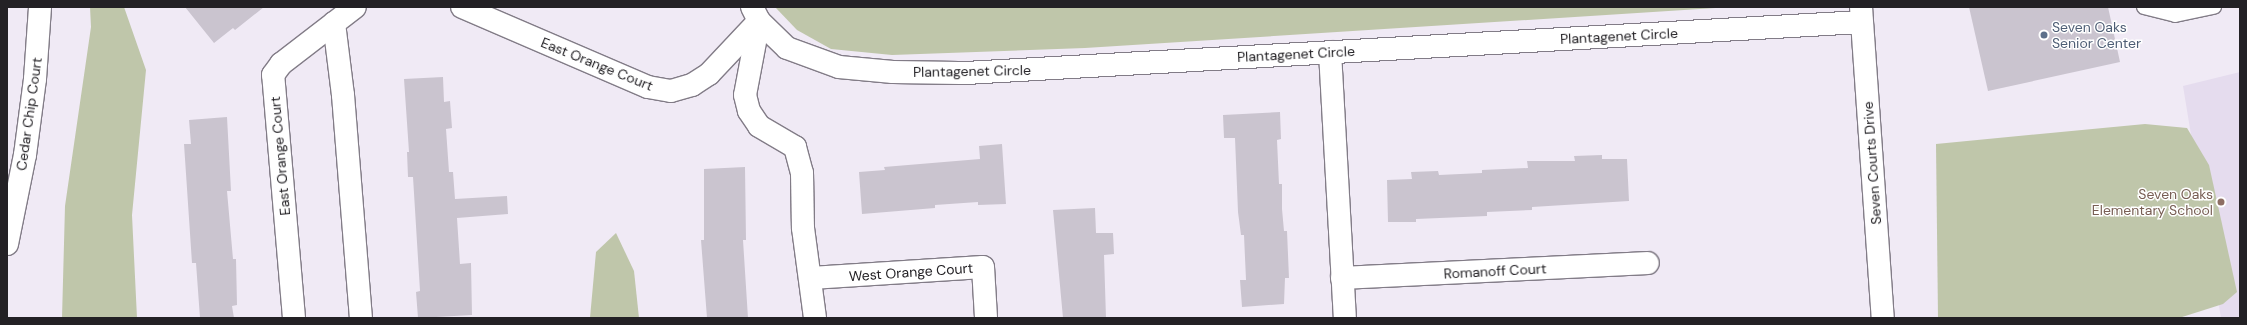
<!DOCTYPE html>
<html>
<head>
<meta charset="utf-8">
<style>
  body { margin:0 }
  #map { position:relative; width:2247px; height:325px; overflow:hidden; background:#f0eaf5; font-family:"DM Sans",sans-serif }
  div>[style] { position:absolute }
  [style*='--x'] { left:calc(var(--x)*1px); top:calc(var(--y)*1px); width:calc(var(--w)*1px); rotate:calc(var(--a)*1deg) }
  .built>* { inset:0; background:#e5dcee }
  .green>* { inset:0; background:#bfc6aa }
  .building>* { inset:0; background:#cac4cf }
  .roads { filter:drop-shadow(1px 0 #827c87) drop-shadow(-1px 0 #827c87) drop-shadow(0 1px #827c87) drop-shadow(0 -1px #827c87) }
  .service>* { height:14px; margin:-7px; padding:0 7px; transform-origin:7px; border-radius:7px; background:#fff }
  .minor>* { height:22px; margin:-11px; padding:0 11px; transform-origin:11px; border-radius:11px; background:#fff }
  .tertiary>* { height:22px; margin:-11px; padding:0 11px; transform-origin:11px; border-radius:11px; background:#fff }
  .dots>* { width:11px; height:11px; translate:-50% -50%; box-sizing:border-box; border:2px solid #fff; border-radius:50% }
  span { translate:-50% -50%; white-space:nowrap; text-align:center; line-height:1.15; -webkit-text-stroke:3px #fff; paint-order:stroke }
  .service-label { font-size:14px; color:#4e5e75 }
  .left { translate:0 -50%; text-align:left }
  .street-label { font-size:14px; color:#232125 }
  .education-label { font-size:14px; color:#785e54 }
  .right { translate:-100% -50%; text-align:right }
  .frame { position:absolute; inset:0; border:8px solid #232125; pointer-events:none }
</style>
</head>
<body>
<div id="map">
  <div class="built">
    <div style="clip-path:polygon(2240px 72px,2240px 318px,2221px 318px,2183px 86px)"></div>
  </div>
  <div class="green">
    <div style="clip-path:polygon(90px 7px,124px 7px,146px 70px,132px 215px,137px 318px,62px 318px,65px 206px,91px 27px)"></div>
    <div style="clip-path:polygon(775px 7px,1731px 7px,1085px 48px,892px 55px,831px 49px,797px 30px)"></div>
    <div style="clip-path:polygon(2145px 124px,2187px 128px,2209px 165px,2237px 292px,2223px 304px,2179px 318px,1938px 318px,1936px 144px)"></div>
    <div style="clip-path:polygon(616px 233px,634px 271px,639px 318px,590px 318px,596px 252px)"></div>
  </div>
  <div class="building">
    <div style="clip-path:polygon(185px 7px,264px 7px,235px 30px,233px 28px,214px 43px)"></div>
    <div style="clip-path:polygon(1969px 7px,2108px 7px,2120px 62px,1988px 91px)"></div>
    <div style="clip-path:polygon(443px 77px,444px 102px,450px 101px,452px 128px,446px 129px,449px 172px,453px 172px,455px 199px,507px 196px,508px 214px,457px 218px,460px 264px,471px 263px,472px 315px,418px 318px,416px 292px,420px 291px,413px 177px,408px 177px,407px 152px,409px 152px,404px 79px)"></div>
    <div style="clip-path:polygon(1280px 112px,1281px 139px,1277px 140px,1279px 184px,1282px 184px,1282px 209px,1284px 231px,1287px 231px,1289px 278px,1285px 278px,1284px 304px,1242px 307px,1240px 280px,1246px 280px,1244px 235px,1241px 235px,1238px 212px,1235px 138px,1224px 138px,1223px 115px)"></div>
    <div style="clip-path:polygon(227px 117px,231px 191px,227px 191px,233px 259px,236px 259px,237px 305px,232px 306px,234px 318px,200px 318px,196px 263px,192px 263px,184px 144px,191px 144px,189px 120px)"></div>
    <div style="clip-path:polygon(1002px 144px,1006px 204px,978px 205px,978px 202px,935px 205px,935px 208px,862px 214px,859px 172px,885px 170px,884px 167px,980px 159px,979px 146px)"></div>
    <div style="clip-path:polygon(1602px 155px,1602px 159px,1627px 159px,1629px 201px,1532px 207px,1532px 210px,1487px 212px,1487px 216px,1416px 219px,1416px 222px,1388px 222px,1387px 180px,1412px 179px,1411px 172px,1438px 171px,1439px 175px,1482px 173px,1482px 170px,1528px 168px,1527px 161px,1575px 161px,1574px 156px)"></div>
    <div style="clip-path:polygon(745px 167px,746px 240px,743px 240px,748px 318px,707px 318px,701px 240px,704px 240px,704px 169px)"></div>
    <div style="clip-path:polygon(1095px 208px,1096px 233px,1113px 233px,1114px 254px,1104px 255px,1106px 318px,1063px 318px,1053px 210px)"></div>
  </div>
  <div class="roads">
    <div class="service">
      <div style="--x:2144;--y:7;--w:32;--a:14"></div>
      <div style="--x:2175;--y:15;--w:40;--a:-12"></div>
    </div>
    <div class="minor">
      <div style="--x:462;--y:7;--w:202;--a:23.3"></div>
      <div style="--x:648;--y:87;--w:23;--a:10"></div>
      <div style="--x:671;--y:91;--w:22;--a:-16"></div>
      <div style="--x:692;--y:85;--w:20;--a:-33"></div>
      <div style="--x:709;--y:74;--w:73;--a:-46.7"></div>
      <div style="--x:752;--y:7;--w:16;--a:63"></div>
      <div style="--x:759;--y:21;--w:39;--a:44"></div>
      <div style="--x:787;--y:48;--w:55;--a:20.1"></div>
      <div style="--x:839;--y:67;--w:54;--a:5.3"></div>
      <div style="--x:893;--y:72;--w:73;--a:0.8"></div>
      <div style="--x:966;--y:73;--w:897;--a:-3.26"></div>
      <div style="--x:759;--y:21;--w:75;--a:100.7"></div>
      <div style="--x:745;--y:95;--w:16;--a:76"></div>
      <div style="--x:749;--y:111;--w:18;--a:56"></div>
      <div style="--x:759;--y:126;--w:42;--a:30.3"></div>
      <div style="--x:795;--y:147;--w:27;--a:75"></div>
      <div style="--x:802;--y:173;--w:55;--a:89"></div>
      <div style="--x:803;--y:228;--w:91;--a:82.4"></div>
      <div style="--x:334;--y:23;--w:73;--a:82.9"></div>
      <div style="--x:343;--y:95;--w:224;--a:85.4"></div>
      <div style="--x:1330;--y:52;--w:266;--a:86.8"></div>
      <div style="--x:7;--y:244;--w:91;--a:-78.6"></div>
      <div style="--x:25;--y:155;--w:77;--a:-82.5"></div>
      <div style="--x:35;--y:79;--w:72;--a:-86"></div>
      <div style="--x:811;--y:278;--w:172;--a:-3.7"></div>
      <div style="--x:983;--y:267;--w:51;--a:86.6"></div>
      <div style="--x:1342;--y:278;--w:306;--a:-2.8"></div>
      <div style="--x:294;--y:318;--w:244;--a:-94.9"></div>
      <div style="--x:273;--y:75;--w:14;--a:-54"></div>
      <div style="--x:281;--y:64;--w:93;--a:-37.6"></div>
    </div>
    <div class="tertiary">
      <div style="--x:1861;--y:7;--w:312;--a:86"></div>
    </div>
  </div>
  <div class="dots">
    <div style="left:2044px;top:35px;background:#5c6f8a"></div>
    <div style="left:2221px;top:202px;background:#8d6e63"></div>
  </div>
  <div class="service-label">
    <span class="left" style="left:2052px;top:35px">Seven Oaks<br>Senior Center</span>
  </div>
  <div class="street-label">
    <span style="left:1619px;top:36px;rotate:-3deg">Plantagenet Circle</span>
    <span style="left:1296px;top:54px;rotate:-3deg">Plantagenet Circle</span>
    <span style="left:597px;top:64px;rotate:22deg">East Orange Court</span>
    <span style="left:972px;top:71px;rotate:-1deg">Plantagenet Circle</span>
    <span style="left:29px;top:114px;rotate:-82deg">Cedar Chip Court</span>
    <span style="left:280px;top:156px;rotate:-95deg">East Orange Court</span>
    <span style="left:1872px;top:163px;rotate:-94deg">Seven Courts Drive</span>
    <span style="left:1495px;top:271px;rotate:-3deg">Romanoff Court</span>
    <span style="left:911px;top:272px;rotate:-4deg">West Orange Court</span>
  </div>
  <div class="education-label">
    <span class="right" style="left:2213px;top:202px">Seven Oaks<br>Elementary School</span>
  </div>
  <div class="frame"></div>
</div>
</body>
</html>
